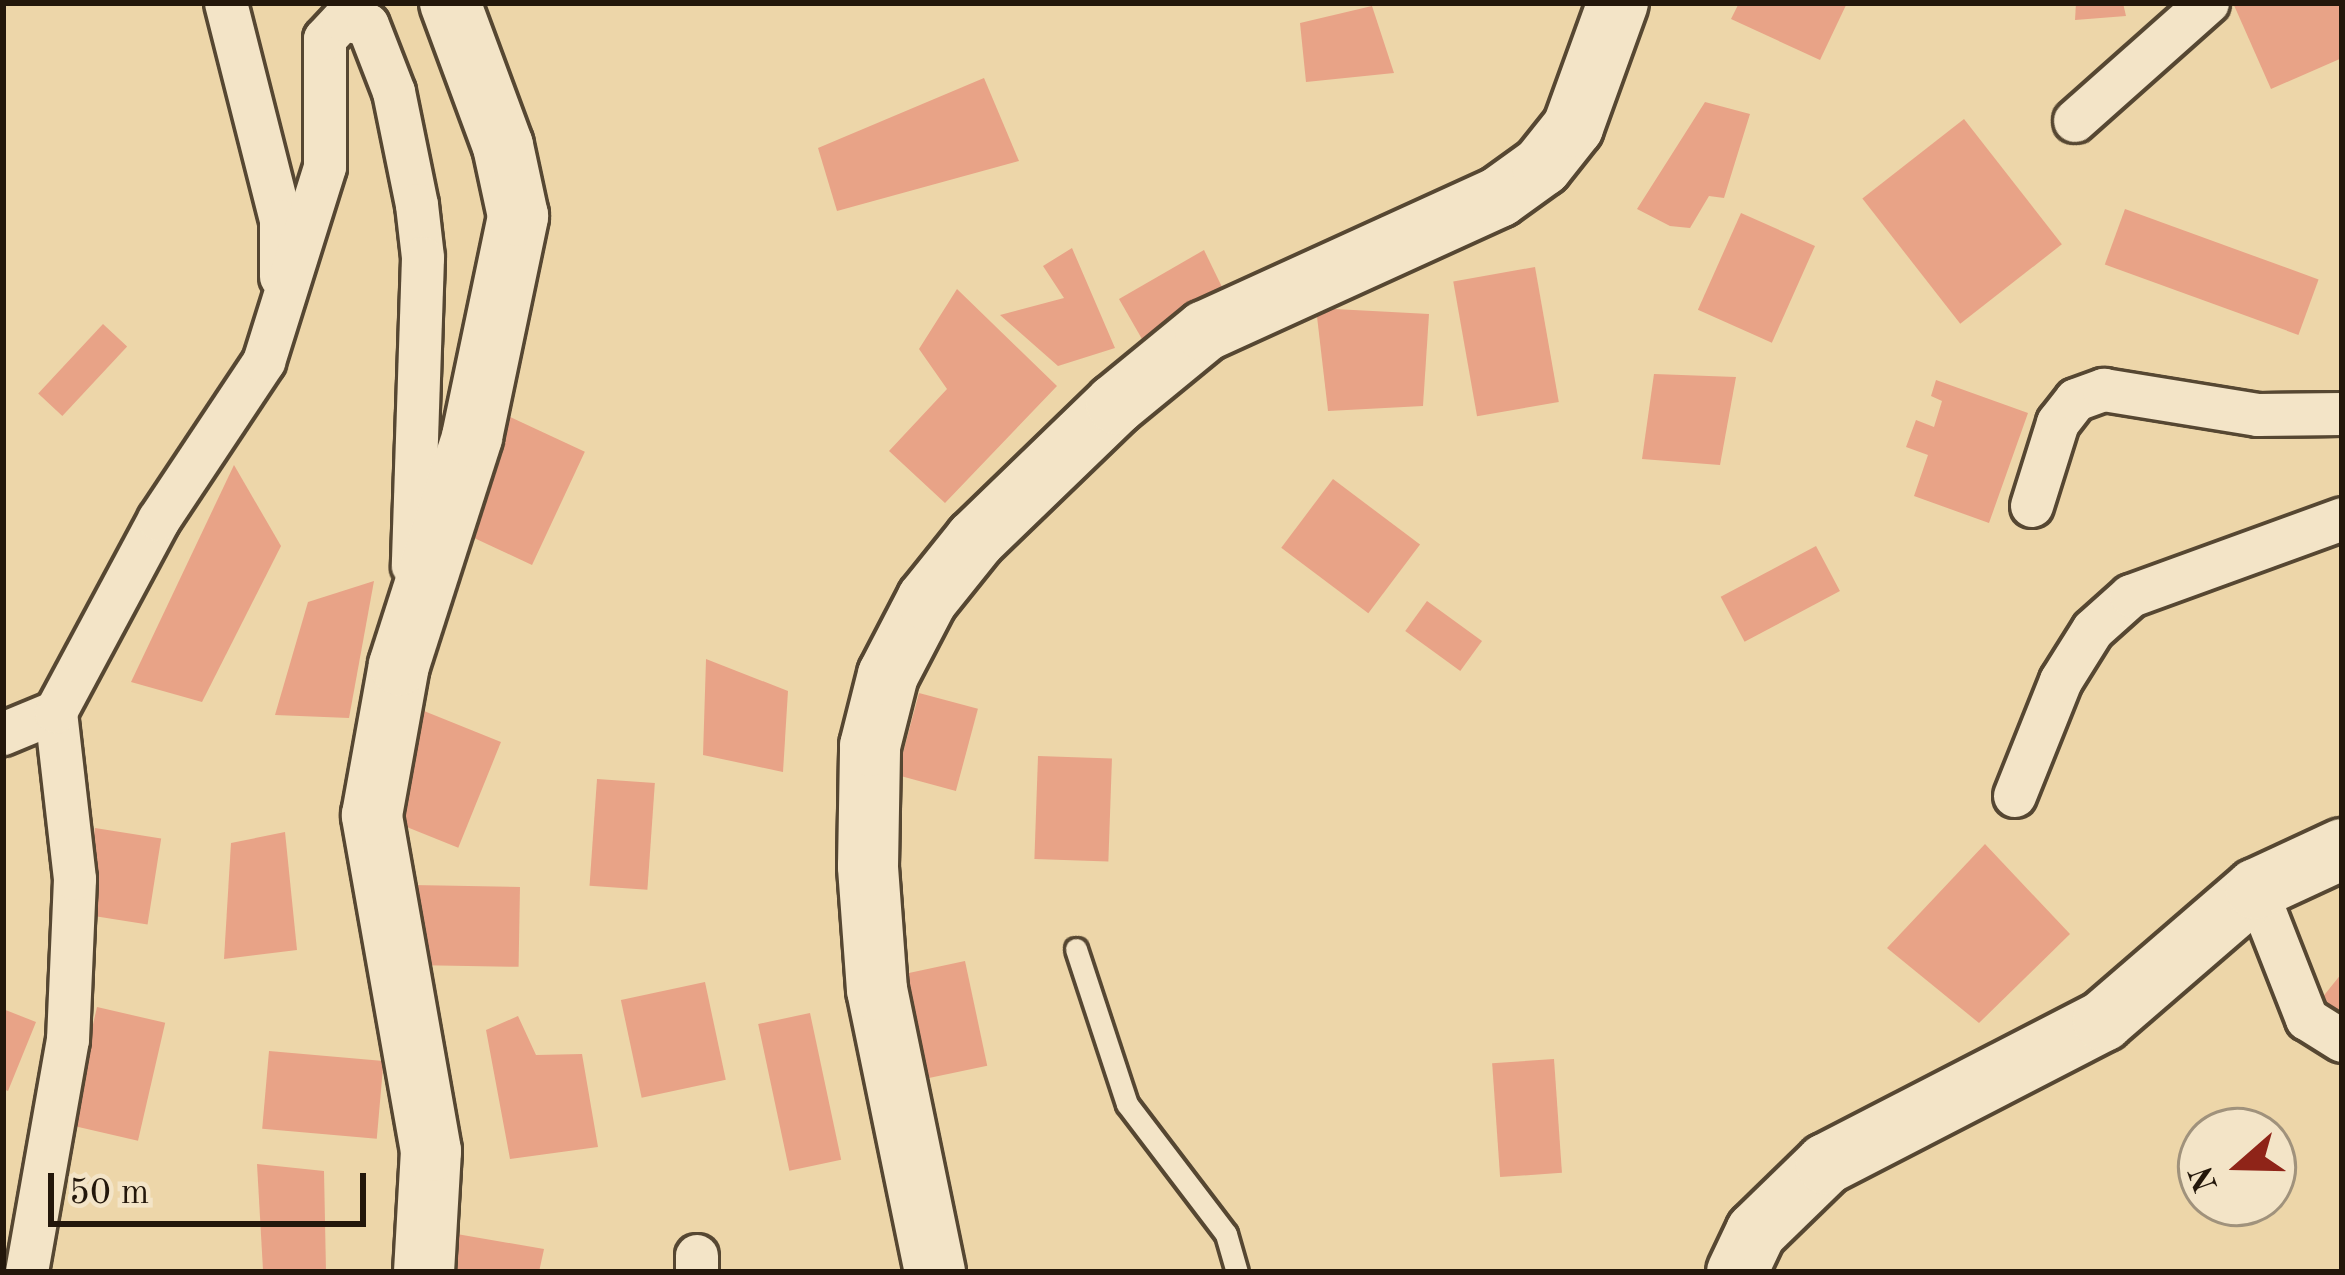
<!DOCTYPE html>
<html>
<head>
<meta charset="utf-8">
<style>
  body { margin:0 }
  #map { position:relative; width:2345px; height:1275px; overflow:hidden; background:#edd6a9; font-family:"Old Standard TT",serif }
  div>[style] { position:absolute }
  [style*='--x'] { left:calc(var(--x)*1px); top:calc(var(--y)*1px); width:calc(var(--w)*1px); rotate:calc(var(--a)*1deg) }
  .building>* { inset:0; background:#e8a387; transform-origin:0 0 }
  .roads { filter:drop-shadow(3px 0 #564732) drop-shadow(-3px 0 #564732) drop-shadow(0 3px #564732) drop-shadow(0 -3px #564732) }
  .lane>* { height:21px; margin:-10.5px; padding:0 10.5px; transform-origin:10.5px; border-radius:10.5px; background:#f3e4c7 }
  .street>* { height:42px; margin:-21px; padding:0 21px; transform-origin:21px; border-radius:21px; background:#f3e4c7 }
  .secondary>* { height:60px; margin:-30px; padding:0 30px; transform-origin:30px; border-radius:30px; background:#f3e4c7 }
  span { translate:-50% -50%; white-space:nowrap; text-align:center; line-height:1.15; -webkit-text-stroke:9px #f3e4c7; paint-order:stroke }
  .frame { position:absolute; inset:0; border:6px solid #23170b; pointer-events:none }
  .north { position:absolute; left:2177px; top:1107px; width:120px; height:120px; box-sizing:border-box; background:#f3e4c7; border:3px solid #a0927c; border-radius:50%; rotate:250deg; font-size:33px; font-weight:700; line-height:48px; text-align:center; color:#23170b }
  .north::after { content:''; display:block; margin:auto; width:42px; height:54px; background:#8f2418; clip-path:polygon(50% 0,100% 100%,50% 72%,0 100%) }
  .scale { position:absolute; left:48px; top:1173px; width:318px; height:54px; box-sizing:border-box; border:6px solid #23170b; border-top:0; padding-left:15px; font-size:36px; line-height:42px; white-space:nowrap; color:#23170b; -webkit-text-stroke:9px #f3e4c7; paint-order:stroke }
</style>
</head>
<body>
<div id="map">
  <div class="building">
    <div style="clip-path:polygon(1739px 3px,1847px 3px,1820px 60px,1731px 19px)"></div>
    <div style="clip-path:polygon(2076px 3px,2123px 3px,2126px 16px,2075px 20px)"></div>
    <div style="clip-path:polygon(2233px 3px,2342px 3px,2342px 58px,2271px 89px)"></div>
    <div style="clip-path:polygon(1372px 6px,1394px 73px,1306px 82px,1300px 23px)"></div>
    <div style="clip-path:polygon(984px 78px,1019px 161px,837px 211px,818px 148px)"></div>
    <div style="clip-path:polygon(1705px 102px,1750px 114px,1724px 198px,1709px 196px,1690px 228px,1670px 226px,1637px 209px)"></div>
    <div style="left:1964px;top:119px;width:159px;height:129px;rotate:52deg"></div>
    <div style="left:2125px;top:209px;width:206px;height:59px;rotate:20deg"></div>
    <div style="left:1741px;top:213px;width:81px;height:106px;rotate:24deg"></div>
    <div style="clip-path:polygon(1072px 248px,1115px 348px,1058px 366px,1000px 315px,1064px 298px,1043px 266px)"></div>
    <div style="clip-path:polygon(1204px 250px,1222px 287px,1146px 346px,1119px 299px)"></div>
    <div style="left:1535px;top:267px;width:137px;height:83px;rotate:80deg"></div>
    <div style="clip-path:polygon(957px 289px,1057px 386px,945px 503px,889px 451px,947px 389px,919px 349px)"></div>
    <div style="clip-path:polygon(1316px 308px,1429px 314px,1423px 406px,1328px 411px)"></div>
    <div style="left:103px;top:324px;width:33px;height:95px;rotate:43deg"></div>
    <div style="clip-path:polygon(1654px 374px,1736px 377px,1720px 465px,1642px 459px)"></div>
    <div style="clip-path:polygon(1936px 380px,2028px 413px,1989px 523px,1914px 496px,1928px 455px,1906px 447px,1916px 420px,1934px 427px,1942px 401px,1931px 396px)"></div>
    <div style="left:506px;top:415px;width:87px;height:125px;rotate:25deg"></div>
    <div style="clip-path:polygon(234px 465px,281px 546px,202px 702px,131px 682px)"></div>
    <div style="left:1333px;top:479px;width:109px;height:86px;rotate:37deg"></div>
    <div style="left:1816px;top:546px;width:51px;height:108px;rotate:62deg"></div>
    <div style="clip-path:polygon(374px 581px,349px 718px,275px 715px,308px 602px)"></div>
    <div style="left:1427px;top:601px;width:68px;height:37px;rotate:36deg"></div>
    <div style="clip-path:polygon(706px 659px,788px 691px,783px 772px,703px 755px)"></div>
    <div style="left:919px;top:693px;width:61px;height:85px;rotate:15deg"></div>
    <div style="left:424px;top:711px;width:83px;height:114px;rotate:22deg"></div>
    <div style="left:1038px;top:756px;width:74px;height:103px;rotate:2deg"></div>
    <div style="left:597px;top:779px;width:58px;height:107px;rotate:4deg"></div>
    <div style="left:95px;top:828px;width:67px;height:87px;rotate:9deg"></div>
    <div style="clip-path:polygon(285px 832px,297px 950px,224px 959px,231px 843px)"></div>
    <div style="clip-path:polygon(1985px 844px,2070px 934px,1979px 1023px,1887px 948px)"></div>
    <div style="left:412px;top:885px;width:108px;height:80px;rotate:1deg"></div>
    <div style="left:965px;top:961px;width:107px;height:73px;rotate:78deg"></div>
    <div style="clip-path:polygon(2342px 973px,2342px 1025px,2317px 1004px)"></div>
    <div style="left:705px;top:982px;width:100px;height:86px;rotate:78deg"></div>
    <div style="left:97px;top:1007px;width:70px;height:121px;rotate:13deg"></div>
    <div style="clip-path:polygon(3px 1009px,36px 1022px,8px 1091px,3px 1089px)"></div>
    <div style="left:810px;top:1013px;width:150px;height:53px;rotate:78deg"></div>
    <div style="clip-path:polygon(518px 1016px,536px 1055px,582px 1054px,598px 1147px,510px 1159px,486px 1030px)"></div>
    <div style="left:269px;top:1051px;width:115px;height:78px;rotate:5deg"></div>
    <div style="left:1554px;top:1059px;width:114px;height:62px;rotate:86deg"></div>
    <div style="clip-path:polygon(257px 1164px,324px 1171px,326px 1272px,263px 1270px)"></div>
    <div style="clip-path:polygon(451px 1233px,544px 1249px,539px 1272px,444px 1272px)"></div>
  </div>
  <div class="roads">
    <div class="lane">
      <div style="--x:1076;--y:949;--w:163;--a:71.8"></div>
      <div style="--x:1127;--y:1104;--w:163;--a:52.7"></div>
      <div style="--x:1226;--y:1234;--w:40;--a:74"></div>
    </div>
    <div class="street">
      <div style="--x:226;--y:3;--w:225;--a:75.8"></div>
      <div style="--x:281;--y:221;--w:56;--a:90"></div>
      <div style="--x:2075;--y:121;--w:178;--a:-41.6"></div>
      <div style="--x:2032;--y:506;--w:87;--a:-72.6"></div>
      <div style="--x:2058;--y:423;--w:29;--a:-52"></div>
      <div style="--x:2076;--y:400;--w:30;--a:-20"></div>
      <div style="--x:2104;--y:390;--w:156;--a:9.2"></div>
      <div style="--x:2258;--y:415;--w:84;--a:-0.7"></div>
      <div style="--x:3;--y:734;--w:57;--a:-22.5"></div>
      <div style="--x:2015;--y:796;--w:124;--a:-68.2"></div>
      <div style="--x:2061;--y:681;--w:60;--a:-57.9"></div>
      <div style="--x:2093;--y:630;--w:51;--a:-41.8"></div>
      <div style="--x:2131;--y:596;--w:225;--a:-20"></div>
      <div style="--x:2256;--y:889;--w:140;--a:68.6"></div>
      <div style="--x:2307;--y:1019;--w:41;--a:32.2"></div>
      <div style="--x:697;--y:1256;--w:16;--a:90"></div>
      <div style="--x:27;--y:1272;--w:236;--a:-80"></div>
      <div style="--x:68;--y:1040;--w:161;--a:-87.5"></div>
      <div style="--x:75;--y:879;--w:168;--a:-96.5"></div>
      <div style="--x:56;--y:712;--w:218;--a:-61.8"></div>
      <div style="--x:159;--y:520;--w:190;--a:-56.4"></div>
      <div style="--x:264;--y:362;--w:204;--a:-72.6"></div>
      <div style="--x:325;--y:167;--w:128;--a:-90"></div>
      <div style="--x:325;--y:39;--w:26;--a:-47"></div>
      <div style="--x:343;--y:20;--w:25;--a:11"></div>
      <div style="--x:368;--y:25;--w:72;--a:68.8"></div>
      <div style="--x:394;--y:92;--w:115;--a:78.5"></div>
      <div style="--x:417;--y:205;--w:53;--a:83.5"></div>
      <div style="--x:423;--y:258;--w:308;--a:91.9"></div>
    </div>
    <div class="secondary">
      <div style="--x:424;--y:1272;--w:121;--a:-86.7"></div>
      <div style="--x:431;--y:1151;--w:341;--a:-100"></div>
      <div style="--x:372;--y:815;--w:152;--a:-79.8"></div>
      <div style="--x:399;--y:665;--w:239;--a:-72.2"></div>
      <div style="--x:472;--y:437;--w:226;--a:-78.2"></div>
      <div style="--x:518;--y:216;--w:72;--a:-102.1"></div>
      <div style="--x:503;--y:146;--w:153;--a:-110.3"></div>
      <div style="--x:935;--y:1272;--w:288;--a:-101.6"></div>
      <div style="--x:877;--y:990;--w:124;--a:-94.2"></div>
      <div style="--x:868;--y:866;--w:120;--a:-89"></div>
      <div style="--x:870;--y:746;--w:73;--a:-75.8"></div>
      <div style="--x:888;--y:675;--w:85;--a:-62.5"></div>
      <div style="--x:927;--y:600;--w:77;--a:-51.3"></div>
      <div style="--x:975;--y:540;--w:196;--a:-44"></div>
      <div style="--x:1116;--y:404;--w:115;--a:-39.4"></div>
      <div style="--x:1205;--y:331;--w:323;--a:-24.5"></div>
      <div style="--x:1499;--y:197;--w:53;--a:-35.8"></div>
      <div style="--x:1542;--y:166;--w:50;--a:-51.5"></div>
      <div style="--x:1573;--y:127;--w:132;--a:-70.1"></div>
      <div style="--x:1737;--y:1272;--w:44;--a:-64.6"></div>
      <div style="--x:1756;--y:1232;--w:98;--a:-44.2"></div>
      <div style="--x:1826;--y:1164;--w:312;--a:-27.3"></div>
      <div style="--x:2103;--y:1021;--w:202;--a:-40.8"></div>
      <div style="--x:2256;--y:889;--w:95;--a:-24.9"></div>
    </div>
  </div>
  <div class="frame"></div>
  <div class="north">N</div>
  <div class="scale">50 m</div>
</div>
</body>
</html>
